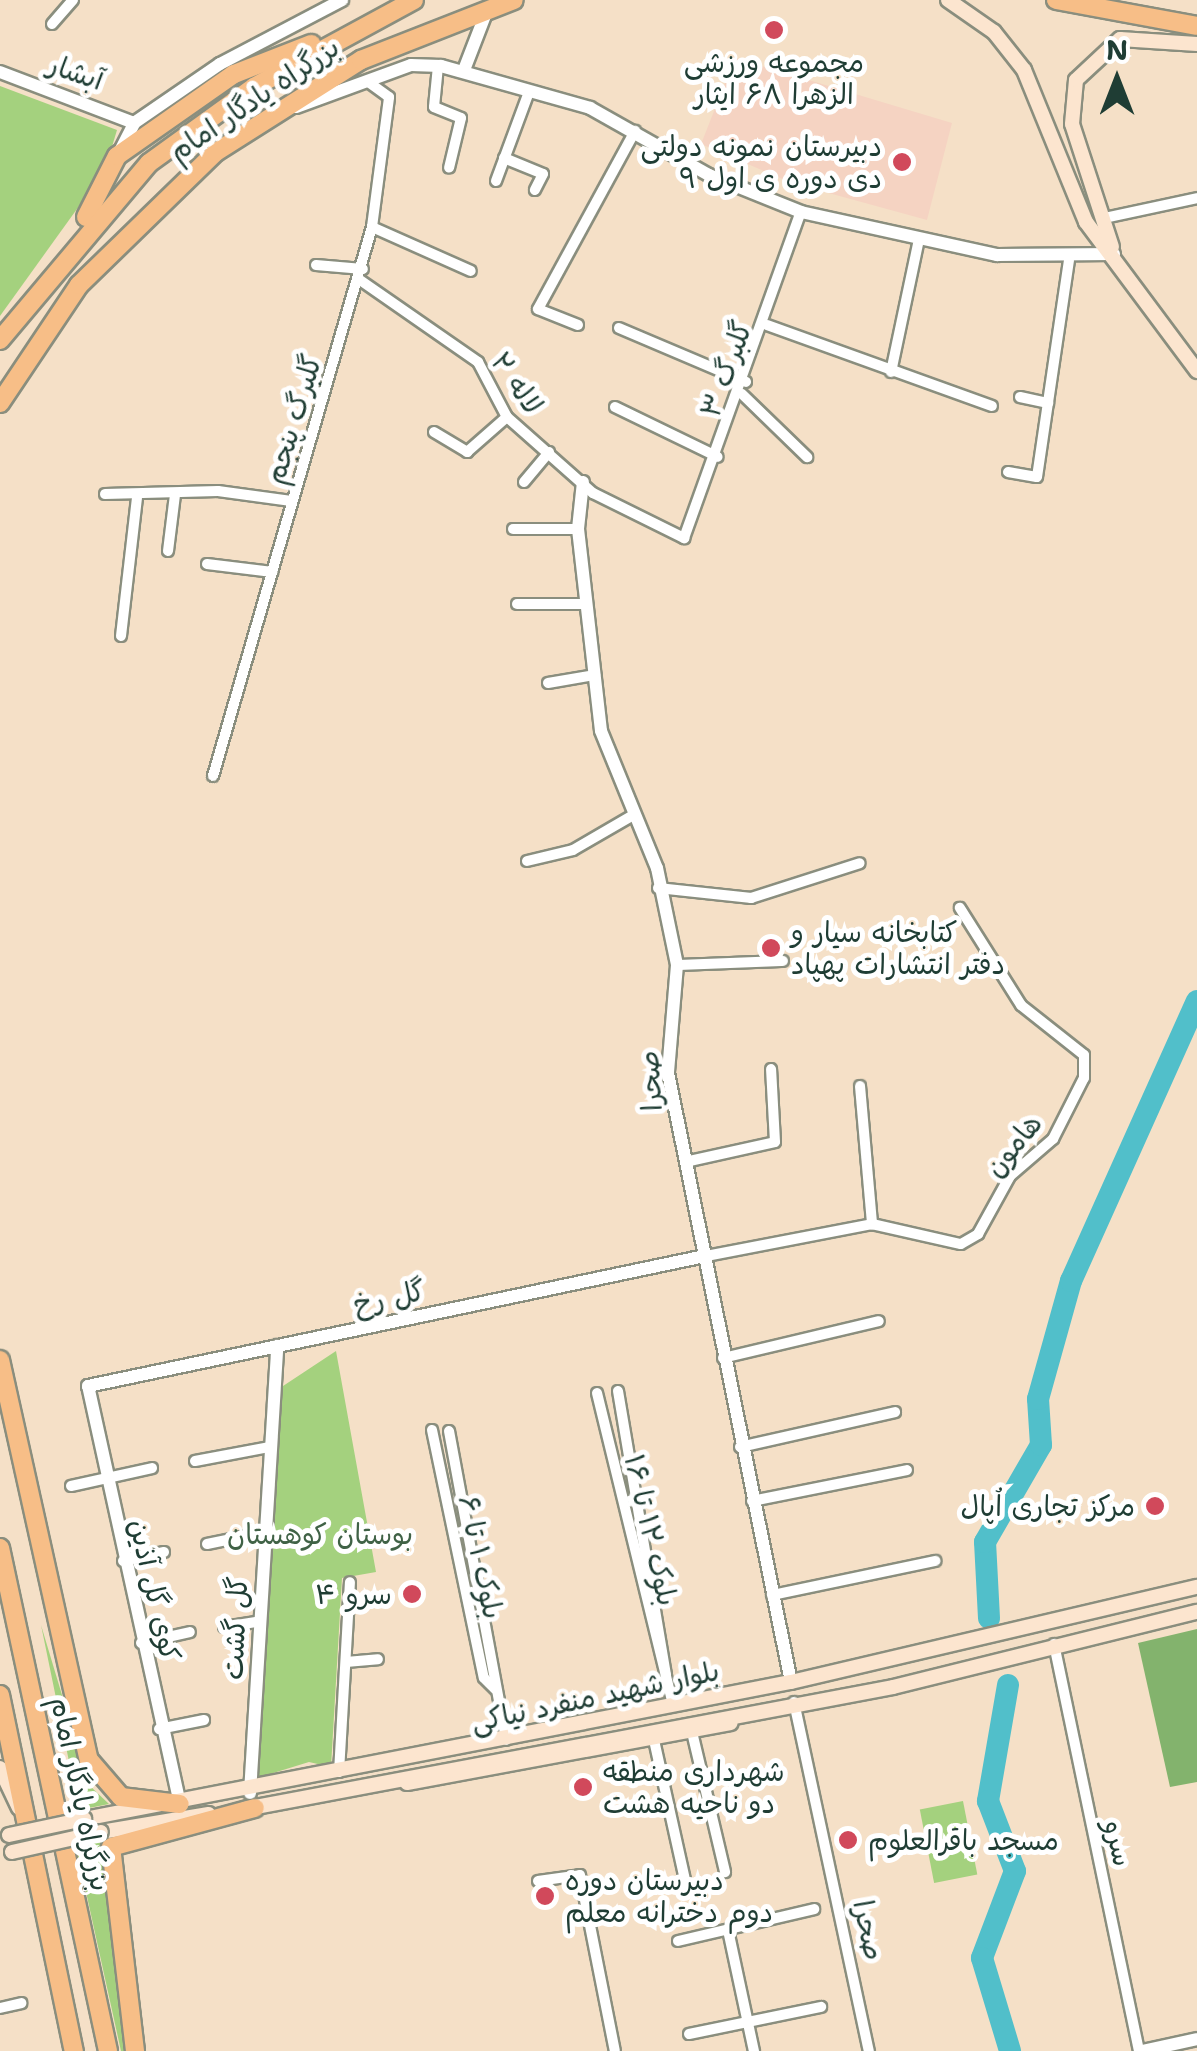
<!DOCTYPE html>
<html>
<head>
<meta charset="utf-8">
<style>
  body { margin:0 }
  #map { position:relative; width:1197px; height:2051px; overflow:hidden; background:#f5e0c7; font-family:"Shantell Sans","Playpen Sans Arabic",sans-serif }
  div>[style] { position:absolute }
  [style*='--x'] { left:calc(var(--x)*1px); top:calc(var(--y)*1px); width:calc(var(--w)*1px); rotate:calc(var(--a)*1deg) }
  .built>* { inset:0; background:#f5d3c2 }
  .green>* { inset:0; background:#a4d17e; transform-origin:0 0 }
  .forest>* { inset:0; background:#83b36d }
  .river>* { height:22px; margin:-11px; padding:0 11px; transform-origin:11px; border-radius:11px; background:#51bfca }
  .roads { filter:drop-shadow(2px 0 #8a8e7e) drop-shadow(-2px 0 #8a8e7e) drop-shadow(0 2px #8a8e7e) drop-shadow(0 -2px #8a8e7e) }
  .minor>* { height:10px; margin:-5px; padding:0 5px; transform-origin:5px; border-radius:5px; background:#fff }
  .tertiary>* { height:12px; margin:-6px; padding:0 6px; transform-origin:6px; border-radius:6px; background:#fff }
  .secondary>* { height:14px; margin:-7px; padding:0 7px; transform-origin:7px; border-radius:7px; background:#fce5cf }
  .trunk>* { height:18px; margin:-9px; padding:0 9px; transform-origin:9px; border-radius:9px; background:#f7be87 }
  .bridges { filter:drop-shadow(2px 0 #8a8e7e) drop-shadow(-2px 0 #8a8e7e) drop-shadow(0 2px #8a8e7e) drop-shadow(0 -2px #8a8e7e) }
  .secondary-bridge>* { height:14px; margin:-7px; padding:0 7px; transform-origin:7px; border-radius:7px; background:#fce5cf }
  .dots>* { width:28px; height:28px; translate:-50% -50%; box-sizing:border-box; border:5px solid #fff; border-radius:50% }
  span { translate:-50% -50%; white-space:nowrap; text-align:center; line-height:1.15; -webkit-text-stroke:10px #fff; paint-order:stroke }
  .poi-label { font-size:28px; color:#1f3d34 }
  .right { translate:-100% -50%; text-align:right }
  .left { translate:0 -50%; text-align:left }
  .street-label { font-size:28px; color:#1f3d34 }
  .park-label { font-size:28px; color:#406246 }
  .north { position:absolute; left:1067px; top:30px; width:100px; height:100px; -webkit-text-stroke:8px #fff; paint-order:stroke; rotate:0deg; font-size:28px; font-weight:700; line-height:40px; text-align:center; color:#1f3d34 }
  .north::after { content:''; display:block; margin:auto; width:35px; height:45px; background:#1f3d34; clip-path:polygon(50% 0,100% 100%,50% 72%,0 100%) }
</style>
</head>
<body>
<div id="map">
  <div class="built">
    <div style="clip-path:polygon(735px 58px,952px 123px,927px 220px,792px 183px,701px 144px)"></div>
  </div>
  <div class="green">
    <div style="clip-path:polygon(0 86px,117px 130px,105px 170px,0 316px)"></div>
    <div style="clip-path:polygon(336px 1351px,376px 1572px,342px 1578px,331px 1767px,309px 1762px,257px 1778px,280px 1388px)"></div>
    <div style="clip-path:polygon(41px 1625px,89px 1785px,109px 1804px,79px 1810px)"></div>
    <div style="left:963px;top:1801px;width:75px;height:44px;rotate:79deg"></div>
    <div style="clip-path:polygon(123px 1833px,102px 1861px,130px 2051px,121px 2051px,75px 1842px)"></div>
  </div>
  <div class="forest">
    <div style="clip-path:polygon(1197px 1629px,1197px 1782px,1170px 1787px,1138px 1643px)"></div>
  </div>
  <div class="river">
    <div style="--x:989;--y:1618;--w:76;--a:-93"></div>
    <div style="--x:985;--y:1542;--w:112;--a:-60"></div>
    <div style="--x:1041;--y:1445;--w:46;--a:-93.7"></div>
    <div style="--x:1038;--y:1399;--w:123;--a:-74.4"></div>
    <div style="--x:1071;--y:1281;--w:307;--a:-65.8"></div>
    <div style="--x:1008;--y:1685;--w:118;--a:99.8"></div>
    <div style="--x:988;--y:1801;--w:75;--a:68.9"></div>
    <div style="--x:1015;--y:1871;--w:93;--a:110.8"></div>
    <div style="--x:982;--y:1958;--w:97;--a:73.2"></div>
  </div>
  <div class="roads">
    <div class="minor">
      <div style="--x:52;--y:24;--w:32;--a:-49"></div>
      <div style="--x:438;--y:66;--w:41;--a:95.6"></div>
      <div style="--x:434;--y:107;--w:29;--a:22"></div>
      <div style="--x:461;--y:118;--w:51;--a:103.5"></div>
      <div style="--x:504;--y:158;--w:42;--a:22.3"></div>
      <div style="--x:543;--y:174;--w:18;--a:117"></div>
      <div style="--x:496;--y:181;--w:95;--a:-69.7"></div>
      <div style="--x:1104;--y:218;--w:95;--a:-12.1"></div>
      <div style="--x:372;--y:227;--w:108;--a:24"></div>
      <div style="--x:316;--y:265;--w:47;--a:4.9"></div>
      <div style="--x:360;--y:280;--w:144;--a:34.8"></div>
      <div style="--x:478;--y:362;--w:62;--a:62.2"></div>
      <div style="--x:507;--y:417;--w:115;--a:41.5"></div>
      <div style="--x:593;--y:493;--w:102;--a:26.3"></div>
      <div style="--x:684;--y:538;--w:346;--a:-70.3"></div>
      <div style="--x:578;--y:325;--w:43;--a:-158.2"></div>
      <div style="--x:538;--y:309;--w:203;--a:-61.4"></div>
      <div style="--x:767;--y:325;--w:239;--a:19.8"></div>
      <div style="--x:619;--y:328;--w:138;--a:23"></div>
      <div style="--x:891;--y:372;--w:131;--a:-78.1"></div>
      <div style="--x:742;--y:394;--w:91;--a:44.1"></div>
      <div style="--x:1020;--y:397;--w:29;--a:12"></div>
      <div style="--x:615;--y:407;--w:114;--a:25.9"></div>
      <div style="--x:434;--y:432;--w:39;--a:31"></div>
      <div style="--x:467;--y:452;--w:53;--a:-41.2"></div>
      <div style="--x:1008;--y:472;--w:29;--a:10"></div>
      <div style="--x:1037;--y:477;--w:219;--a:-81.6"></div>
      <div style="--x:524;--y:482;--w:39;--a:-50"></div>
      <div style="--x:105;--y:494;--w:113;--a:-1.5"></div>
      <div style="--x:218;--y:491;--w:74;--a:7.8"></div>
      <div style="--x:513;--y:529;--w:65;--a:0"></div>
      <div style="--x:168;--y:551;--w:56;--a:-82.9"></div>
      <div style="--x:207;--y:564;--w:66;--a:6.9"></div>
      <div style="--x:517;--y:604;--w:69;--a:0"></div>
      <div style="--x:121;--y:636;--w:139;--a:-83.4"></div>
      <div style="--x:548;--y:683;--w:48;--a:-9.7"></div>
      <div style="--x:213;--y:776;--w:572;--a:-73.85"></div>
      <div style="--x:372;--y:227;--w:131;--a:-82.5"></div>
      <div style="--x:389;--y:97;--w:26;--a:-144"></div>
      <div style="--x:527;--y:861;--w:47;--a:-13.4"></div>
      <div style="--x:573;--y:850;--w:66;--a:-30.1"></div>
      <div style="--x:658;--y:888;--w:94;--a:6.1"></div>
      <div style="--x:751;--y:898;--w:114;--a:-17.8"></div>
      <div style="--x:677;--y:965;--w:106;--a:-2.2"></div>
      <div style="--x:860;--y:1086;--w:139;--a:85"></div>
      <div style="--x:685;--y:1162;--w:92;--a:-12.5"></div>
      <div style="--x:775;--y:1142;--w:73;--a:-93.1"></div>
      <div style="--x:701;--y:1257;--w:174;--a:-10.9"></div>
      <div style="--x:872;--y:1224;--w:91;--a:12.7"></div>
      <div style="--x:961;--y:1244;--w:20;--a:-30"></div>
      <div style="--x:978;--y:1234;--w:66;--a:-61.1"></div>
      <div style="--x:1010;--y:1176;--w:57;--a:-40.7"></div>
      <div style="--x:1053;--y:1139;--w:68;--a:-63.1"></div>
      <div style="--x:1084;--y:1078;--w:23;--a:-90"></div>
      <div style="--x:1084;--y:1055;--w:80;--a:-141.6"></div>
      <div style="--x:1021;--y:1005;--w:115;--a:-122.2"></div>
      <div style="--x:723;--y:1358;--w:160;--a:-13.3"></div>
      <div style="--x:618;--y:1391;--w:288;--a:80.4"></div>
      <div style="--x:597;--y:1393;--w:320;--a:76.3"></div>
      <div style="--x:432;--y:1430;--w:253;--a:78.2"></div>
      <div style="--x:484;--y:1678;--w:16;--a:45"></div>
      <div style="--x:449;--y:1431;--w:314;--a:79.5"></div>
      <div style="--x:740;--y:1447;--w:159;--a:-12.7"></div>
      <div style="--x:195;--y:1461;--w:75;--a:-10.7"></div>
      <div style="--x:71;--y:1486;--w:83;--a:-12.5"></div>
      <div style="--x:752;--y:1501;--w:158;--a:-11.3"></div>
      <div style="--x:207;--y:1544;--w:59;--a:-11.7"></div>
      <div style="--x:123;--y:1561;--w:42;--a:-12.4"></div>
      <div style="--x:772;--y:1595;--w:167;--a:-11.8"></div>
      <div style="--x:224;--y:1627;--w:37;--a:-9"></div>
      <div style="--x:141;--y:1643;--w:50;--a:-12.7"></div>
      <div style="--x:1054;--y:1644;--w:416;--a:78.2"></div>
      <div style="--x:346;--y:1662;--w:32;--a:-5"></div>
      <div style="--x:794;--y:1702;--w:357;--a:77.9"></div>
      <div style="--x:159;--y:1729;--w:46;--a:-11.3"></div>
      <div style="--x:692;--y:1732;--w:144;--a:76.7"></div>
      <div style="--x:654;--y:1740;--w:143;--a:77.5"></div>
      <div style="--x:339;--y:1772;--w:190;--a:-86.7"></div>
      <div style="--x:538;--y:1881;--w:42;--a:-8.1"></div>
      <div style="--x:580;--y:1875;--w:179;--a:78.8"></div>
      <div style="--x:728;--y:1930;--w:124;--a:77.9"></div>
      <div style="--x:678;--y:1941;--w:140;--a:-13.2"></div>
      <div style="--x:0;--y:2008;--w:22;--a:-13"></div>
      <div style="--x:689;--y:2034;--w:135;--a:-11.6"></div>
    </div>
    <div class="tertiary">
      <div style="--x:464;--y:70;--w:61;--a:-68.9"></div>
      <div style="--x:0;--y:72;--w:143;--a:20.8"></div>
      <div style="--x:296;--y:107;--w:122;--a:-20.1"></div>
      <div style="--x:411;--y:65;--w:30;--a:2"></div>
      <div style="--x:441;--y:66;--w:155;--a:15.7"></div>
      <div style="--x:590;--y:108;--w:137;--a:29.4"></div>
      <div style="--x:709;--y:175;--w:99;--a:21.9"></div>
      <div style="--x:801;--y:212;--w:201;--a:12.4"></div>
      <div style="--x:997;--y:255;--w:117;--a:-0.5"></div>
      <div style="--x:118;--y:155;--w:36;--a:-63"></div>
      <div style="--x:134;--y:123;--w:104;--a:-34.5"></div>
      <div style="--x:220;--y:64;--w:138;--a:-27.7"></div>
      <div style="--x:583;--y:482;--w:47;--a:96.1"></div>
      <div style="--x:578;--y:529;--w:203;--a:83.5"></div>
      <div style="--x:601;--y:731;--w:148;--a:67.8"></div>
      <div style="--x:657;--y:868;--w:99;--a:78.3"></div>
      <div style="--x:677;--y:965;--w:108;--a:94.8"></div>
      <div style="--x:668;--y:1073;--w:621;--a:78.58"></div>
      <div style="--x:250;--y:1793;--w:448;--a:-86.5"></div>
      <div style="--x:180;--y:1804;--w:428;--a:-102.4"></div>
      <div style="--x:88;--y:1386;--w:625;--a:-11.9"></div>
      <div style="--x:1142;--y:2051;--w:56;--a:-12.3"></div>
    </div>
    <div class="secondary">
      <div style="--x:948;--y:0;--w:56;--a:34.8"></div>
      <div style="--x:994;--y:32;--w:48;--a:51.7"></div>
      <div style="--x:1024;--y:70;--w:164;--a:67.8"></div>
      <div style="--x:1086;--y:222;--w:186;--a:53.3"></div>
      <div style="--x:1112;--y:247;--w:129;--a:-108"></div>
      <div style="--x:1072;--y:124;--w:44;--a:-84.8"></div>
      <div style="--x:1076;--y:80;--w:60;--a:-43"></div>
      <div style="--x:1120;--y:39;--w:77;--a:3.7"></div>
      <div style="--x:0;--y:1768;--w:44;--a:64.6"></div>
      <div style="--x:407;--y:1783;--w:329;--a:-10.5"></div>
      <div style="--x:245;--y:1809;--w:659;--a:-10.66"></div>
      <div style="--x:893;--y:1687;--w:313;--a:-13.9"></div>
      <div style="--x:84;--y:1819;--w:720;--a:-10.97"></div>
      <div style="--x:791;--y:1682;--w:417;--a:-13.2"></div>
      <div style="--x:101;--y:1832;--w:109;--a:-9.5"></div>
    </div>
    <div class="trunk">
      <div style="--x:1056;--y:0;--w:143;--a:10.4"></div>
      <div style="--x:86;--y:217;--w:68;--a:-63.1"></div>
      <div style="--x:117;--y:156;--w:143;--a:-35"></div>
      <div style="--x:234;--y:74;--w:83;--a:-21.3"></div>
      <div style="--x:0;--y:340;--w:231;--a:-49.9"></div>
      <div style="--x:149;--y:163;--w:130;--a:-35.9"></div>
      <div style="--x:254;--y:87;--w:182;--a:-28.5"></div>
      <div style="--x:0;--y:403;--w:142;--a:-56.2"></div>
      <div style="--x:79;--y:285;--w:191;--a:-44.2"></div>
      <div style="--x:216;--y:152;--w:172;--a:-32.4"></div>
      <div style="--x:361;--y:60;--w:164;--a:-21.4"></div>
      <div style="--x:0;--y:1360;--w:410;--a:77.5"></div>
      <div style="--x:89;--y:1760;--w:49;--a:49.1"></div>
      <div style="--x:121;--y:1797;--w:59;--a:6.8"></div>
      <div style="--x:0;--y:1548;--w:514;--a:77.88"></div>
      <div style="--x:0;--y:1695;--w:364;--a:78.3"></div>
      <div style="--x:135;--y:2051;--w:205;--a:-96.7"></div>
      <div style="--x:111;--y:1847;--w:149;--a:-15.2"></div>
    </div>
  </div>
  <div class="bridges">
    <div class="secondary-bridge">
      <div style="--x:9;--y:1835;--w:77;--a:-12"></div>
      <div style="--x:12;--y:1852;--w:91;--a:-12.7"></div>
    </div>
  </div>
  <div class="dots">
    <div style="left:774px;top:30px;background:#d1495b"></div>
    <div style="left:902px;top:162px;background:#d1495b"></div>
    <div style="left:771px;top:948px;background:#d1495b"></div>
    <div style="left:1155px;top:1506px;background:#d1495b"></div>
    <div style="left:412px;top:1594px;background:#d1495b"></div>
    <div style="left:583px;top:1787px;background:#d1495b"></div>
    <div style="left:848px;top:1840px;background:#d1495b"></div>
    <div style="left:545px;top:1896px;background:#d1495b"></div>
  </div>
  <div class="poi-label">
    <span style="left:774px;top:78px">مجموعه ورزشی<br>الزهرا ۶۸ ایثار</span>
    <span class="right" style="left:882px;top:162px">دبیرستان نمونه دولتی<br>۹ دی دوره ی اول</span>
    <span class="left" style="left:791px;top:948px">کتابخانه سیار و<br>دفتر انتشارات پهپاد</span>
    <span class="right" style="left:1135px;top:1506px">مرکز تجاری اُپال</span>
    <span class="right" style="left:392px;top:1594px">سرو ۴</span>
    <span class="left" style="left:603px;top:1787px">شهرداری منطقه<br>دو ناحیه هشت</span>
    <span class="left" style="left:868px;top:1840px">مسجد باقرالعلوم</span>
    <span class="left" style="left:565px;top:1896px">دبیرستان دوره<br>دوم دخترانه معلم</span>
  </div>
  <div class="street-label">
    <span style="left:76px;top:72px;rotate:19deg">آبشار</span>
    <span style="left:254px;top:99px;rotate:-34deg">بزرگراه یادگار امام</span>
    <span style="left:726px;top:369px;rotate:-70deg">گلبرگ ۳</span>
    <span style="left:517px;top:383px;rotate:55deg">لاله ۲</span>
    <span style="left:293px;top:419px;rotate:-73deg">گلبرگ پنجم</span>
    <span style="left:650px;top:1081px;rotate:-94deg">صحرا</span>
    <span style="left:1013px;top:1145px;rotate:-50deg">هامون</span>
    <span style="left:389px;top:1297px;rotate:-12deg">گل رخ</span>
    <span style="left:651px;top:1530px;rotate:77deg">بلوک ۱۲ تا ۱۶</span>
    <span style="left:481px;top:1557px;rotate:78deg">بلوک ۱ تا ۶</span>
    <span style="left:155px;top:1590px;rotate:77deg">کوی گل آذین</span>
    <span style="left:235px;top:1628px;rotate:-87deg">گل گشت</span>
    <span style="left:595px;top:1696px;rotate:-12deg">بلوار شهید منفرد نیاکی</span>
    <span style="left:81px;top:1794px;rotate:78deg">بزرگراه یادگار امام</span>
    <span style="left:1119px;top:1843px;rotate:78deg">سرو</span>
    <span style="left:869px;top:1930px;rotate:78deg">صحرا</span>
  </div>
  <div class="park-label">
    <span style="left:320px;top:1534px">بوستان کوهستان</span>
  </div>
  <div class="north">N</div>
</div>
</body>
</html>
